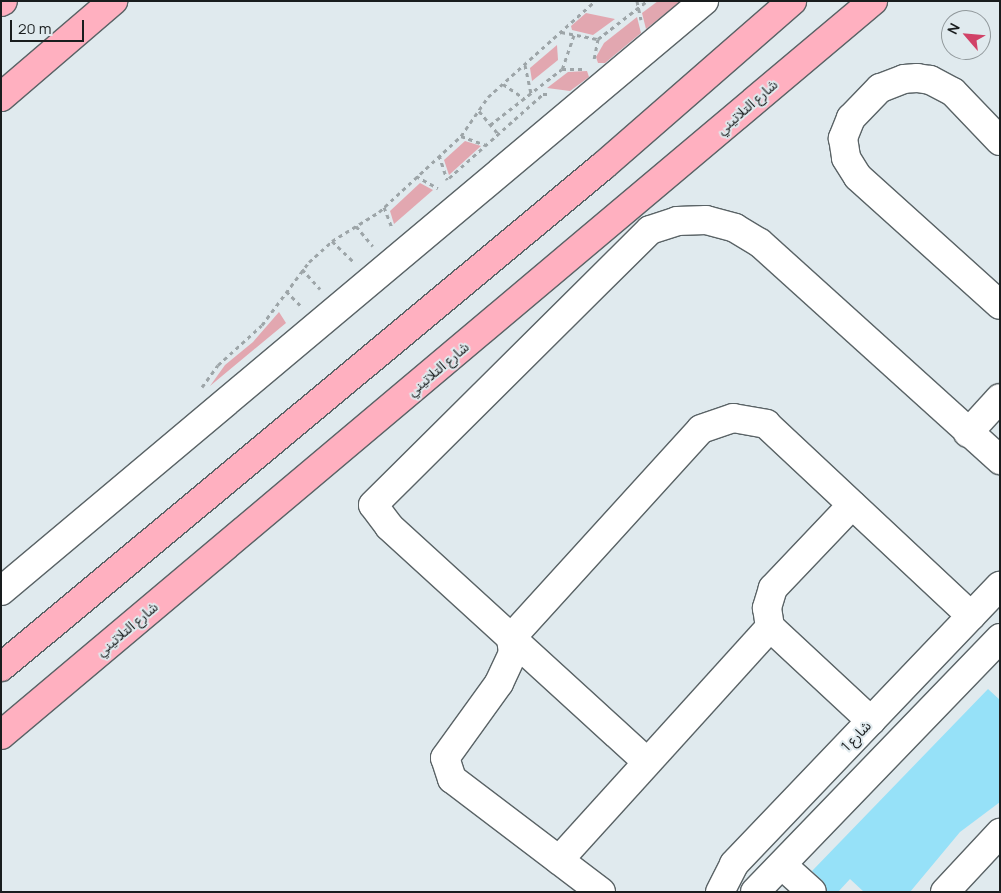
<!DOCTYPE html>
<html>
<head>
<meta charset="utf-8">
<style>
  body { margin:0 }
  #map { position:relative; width:1001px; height:893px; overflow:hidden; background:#e0eaee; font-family:Manrope,"Noto Sans Arabic",sans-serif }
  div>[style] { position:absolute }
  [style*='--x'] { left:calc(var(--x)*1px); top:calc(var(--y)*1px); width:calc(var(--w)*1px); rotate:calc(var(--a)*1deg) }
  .green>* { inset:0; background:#e2a7b0 }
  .building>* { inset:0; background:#96e1f8 }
  .path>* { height:3px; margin-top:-1.5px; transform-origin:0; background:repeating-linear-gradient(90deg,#9da5a8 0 4px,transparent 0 8px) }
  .roads { filter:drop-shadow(1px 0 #5a6366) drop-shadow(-1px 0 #5a6366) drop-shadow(0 1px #5a6366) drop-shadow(0 -1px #5a6366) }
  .minor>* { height:28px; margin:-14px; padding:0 14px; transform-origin:14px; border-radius:14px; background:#fff }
  .major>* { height:28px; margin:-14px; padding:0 14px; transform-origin:14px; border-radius:14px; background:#ffb0c0 }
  span { translate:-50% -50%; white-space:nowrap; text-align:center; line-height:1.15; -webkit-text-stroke:4px #e0eaee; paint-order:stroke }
  .street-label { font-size:14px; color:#191d1e }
  .frame { position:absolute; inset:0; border:2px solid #191d1e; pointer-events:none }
  .north { position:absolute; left:941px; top:10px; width:50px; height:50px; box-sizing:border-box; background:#e0eaee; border:1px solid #90989b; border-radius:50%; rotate:297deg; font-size:14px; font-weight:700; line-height:20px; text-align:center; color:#191d1e }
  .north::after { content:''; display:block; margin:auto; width:18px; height:22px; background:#d14267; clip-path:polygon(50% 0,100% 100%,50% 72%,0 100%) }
  .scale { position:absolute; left:10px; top:20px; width:74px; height:22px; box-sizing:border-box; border:2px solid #191d1e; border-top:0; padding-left:6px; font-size:15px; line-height:18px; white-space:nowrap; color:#191d1e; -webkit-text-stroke:4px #e0eaee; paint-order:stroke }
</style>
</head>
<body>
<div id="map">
  <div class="green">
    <div style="clip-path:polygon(658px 1px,681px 1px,646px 29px,642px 13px)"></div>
    <div style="clip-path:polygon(586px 13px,615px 19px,593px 35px,572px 30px,571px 26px)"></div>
    <div style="clip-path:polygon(637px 17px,641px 33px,605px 63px,598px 63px,596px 57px,604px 43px)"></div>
    <div style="clip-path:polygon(557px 45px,558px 60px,532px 81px,530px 68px)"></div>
    <div style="clip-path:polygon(587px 71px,589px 77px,570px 91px,547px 88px,568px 72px)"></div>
    <div style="clip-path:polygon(465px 141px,481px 146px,449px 175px,444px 160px)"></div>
    <div style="clip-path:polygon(420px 183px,433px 190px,394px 224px,390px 211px)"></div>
    <div style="clip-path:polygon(279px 312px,286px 323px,210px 386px,225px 365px,253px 342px)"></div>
  </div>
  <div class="building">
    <div style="clip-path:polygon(988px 689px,1000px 700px,1000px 802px,960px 832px,910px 892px,864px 892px,850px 879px,838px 892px,827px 892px,823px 881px,812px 871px)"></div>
  </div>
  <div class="path">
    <div style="--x:637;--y:1;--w:19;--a:78"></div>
    <div style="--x:561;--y:32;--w:38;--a:11"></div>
    <div style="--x:598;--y:39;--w:20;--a:101"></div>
    <div style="--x:574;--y:35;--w:36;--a:109"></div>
    <div style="--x:562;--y:69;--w:20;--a:0"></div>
    <div style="--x:598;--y:39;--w:62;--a:-37.8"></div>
    <div style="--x:525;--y:65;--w:29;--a:78"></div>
    <div style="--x:503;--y:84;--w:25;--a:34"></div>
    <div style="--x:479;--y:111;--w:30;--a:50"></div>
    <div style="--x:490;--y:125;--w:91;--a:-37.9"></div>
    <div style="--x:461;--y:136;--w:27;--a:20"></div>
    <div style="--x:439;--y:155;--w:26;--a:72"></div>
    <div style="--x:416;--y:176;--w:25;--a:29"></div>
    <div style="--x:449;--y:178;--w:126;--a:-41.8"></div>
    <div style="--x:543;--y:94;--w:8;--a:0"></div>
    <div style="--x:384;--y:207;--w:22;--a:69"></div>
    <div style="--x:356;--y:226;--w:26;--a:50"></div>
    <div style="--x:332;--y:241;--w:29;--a:44"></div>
    <div style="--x:302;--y:269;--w:27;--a:48"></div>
    <div style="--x:286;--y:291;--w:21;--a:45"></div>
    <div style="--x:202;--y:387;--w:27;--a:-54"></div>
    <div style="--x:218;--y:365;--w:59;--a:-42.3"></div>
    <div style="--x:262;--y:325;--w:79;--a:-53.3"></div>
    <div style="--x:309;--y:262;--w:31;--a:-42"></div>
    <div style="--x:332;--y:241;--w:55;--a:-31.7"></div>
    <div style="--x:379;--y:212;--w:112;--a:-42.8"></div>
    <div style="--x:461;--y:136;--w:47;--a:-55.3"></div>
    <div style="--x:488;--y:97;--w:144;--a:-41.9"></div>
  </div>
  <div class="roads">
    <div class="minor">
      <div style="--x:1000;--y:141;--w:68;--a:-133.8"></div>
      <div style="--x:953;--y:92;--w:26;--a:-152"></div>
      <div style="--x:930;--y:80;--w:13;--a:-171"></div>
      <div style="--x:917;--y:78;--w:13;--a:176"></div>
      <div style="--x:904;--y:79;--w:26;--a:159"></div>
      <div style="--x:880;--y:88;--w:42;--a:134"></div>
      <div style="--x:851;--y:118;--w:22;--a:112"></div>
      <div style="--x:843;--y:138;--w:20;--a:81"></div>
      <div style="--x:846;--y:158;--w:22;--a:58"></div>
      <div style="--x:858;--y:177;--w:191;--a:42"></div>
      <div style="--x:968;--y:433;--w:47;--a:-47.6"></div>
      <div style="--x:852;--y:505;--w:115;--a:133.6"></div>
      <div style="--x:773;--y:588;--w:21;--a:107"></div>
      <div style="--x:767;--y:608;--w:19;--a:81"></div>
      <div style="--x:770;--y:627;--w:138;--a:42.9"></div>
      <div style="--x:1;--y:591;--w:918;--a:-40.01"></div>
      <div style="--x:646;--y:761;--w:348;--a:-137.6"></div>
      <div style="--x:389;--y:526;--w:26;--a:-127"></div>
      <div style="--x:373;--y:505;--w:390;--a:-44.8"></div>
      <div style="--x:650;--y:230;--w:28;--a:-18"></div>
      <div style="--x:677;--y:221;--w:29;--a:-2"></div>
      <div style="--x:706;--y:220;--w:30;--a:15"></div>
      <div style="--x:735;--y:228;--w:29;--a:31"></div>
      <div style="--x:760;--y:243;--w:324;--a:42.1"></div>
      <div style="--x:559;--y:860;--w:314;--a:-47.8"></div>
      <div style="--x:782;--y:865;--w:40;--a:42"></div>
      <div style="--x:601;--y:892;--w:187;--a:-142.8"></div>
      <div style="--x:452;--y:779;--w:22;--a:-108"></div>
      <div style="--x:445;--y:758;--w:92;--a:-54.2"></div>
      <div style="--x:499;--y:683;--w:33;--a:-65"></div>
      <div style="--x:513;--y:653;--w:15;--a:-98"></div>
      <div style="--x:511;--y:638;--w:282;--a:-47.7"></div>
      <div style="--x:701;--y:429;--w:34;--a:-19"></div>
      <div style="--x:733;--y:418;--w:34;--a:10"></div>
      <div style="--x:766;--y:424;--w:281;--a:43.1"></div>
      <div style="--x:720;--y:892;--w:31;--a:-63"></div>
      <div style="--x:734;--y:864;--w:385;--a:-46.3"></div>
      <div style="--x:755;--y:892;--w:353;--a:-46"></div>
      <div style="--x:945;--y:892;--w:81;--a:-47"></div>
    </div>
    <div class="major">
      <div style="--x:1;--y:2;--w:2;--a:-27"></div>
      <div style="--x:1;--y:97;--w:148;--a:-40.6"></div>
      <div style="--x:1;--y:667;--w:783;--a:-39.77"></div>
      <div style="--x:603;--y:166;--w:251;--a:-41.1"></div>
      <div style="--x:1;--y:735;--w:1140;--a:-40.09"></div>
    </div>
  </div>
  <div class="street-label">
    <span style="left:747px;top:107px;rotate:-41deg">شارع التلاتيني</span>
    <span style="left:438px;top:369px;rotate:-40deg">شارع التلاتيني</span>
    <span style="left:127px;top:629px;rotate:-40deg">شارع التلاتيني</span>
    <span style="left:856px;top:736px;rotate:-46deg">شارع 1</span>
  </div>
  <div class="frame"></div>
  <div class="north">N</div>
  <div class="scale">20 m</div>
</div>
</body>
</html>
